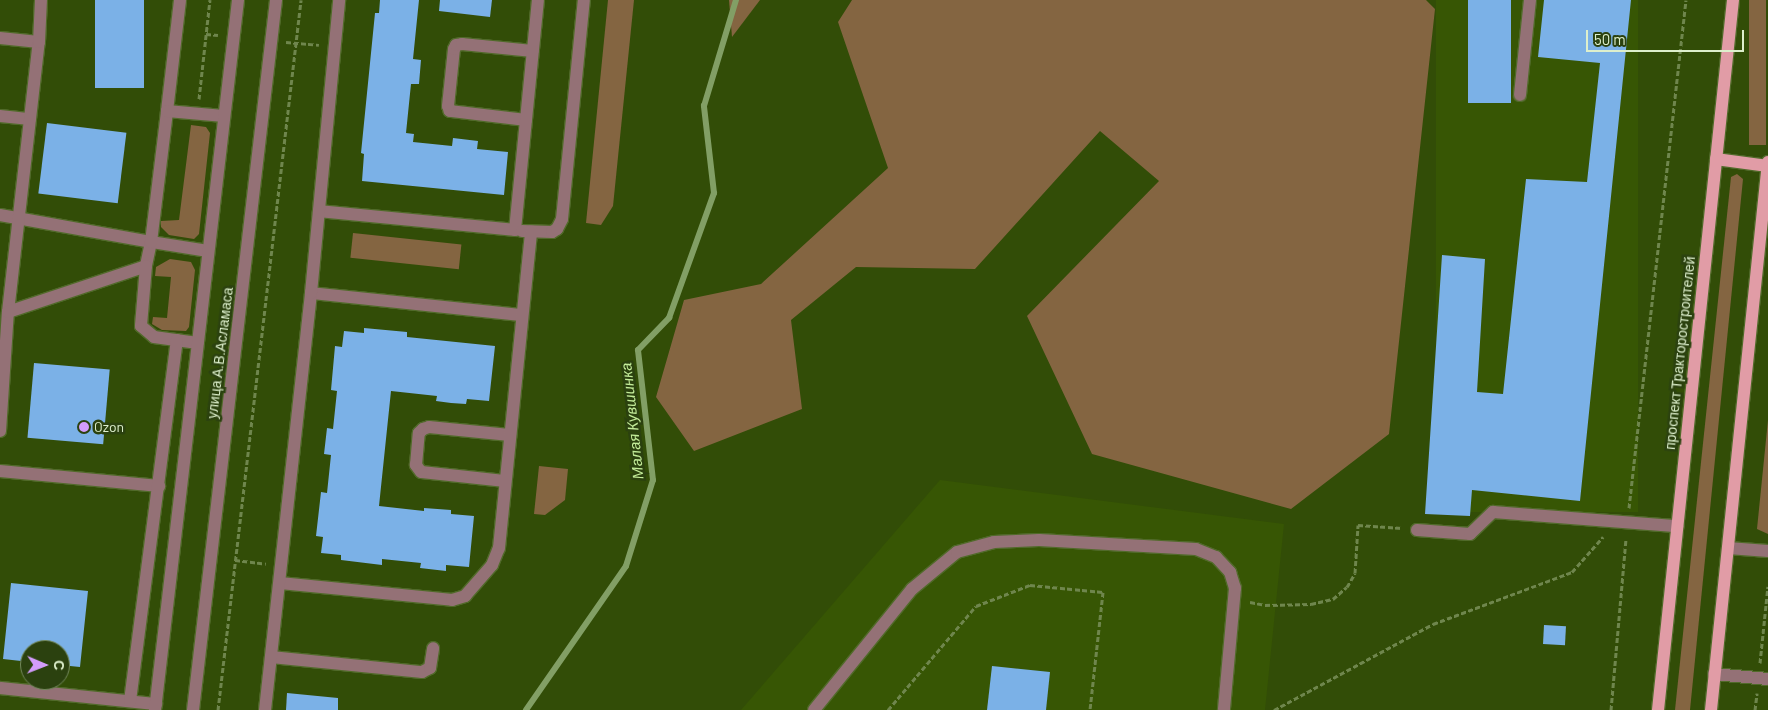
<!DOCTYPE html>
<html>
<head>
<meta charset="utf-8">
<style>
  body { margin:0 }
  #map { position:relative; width:1768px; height:710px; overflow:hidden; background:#324d07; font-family:Barlow,sans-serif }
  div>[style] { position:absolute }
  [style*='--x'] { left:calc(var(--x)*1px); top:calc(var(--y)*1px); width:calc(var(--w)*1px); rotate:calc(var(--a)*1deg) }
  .built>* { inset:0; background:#375604; transform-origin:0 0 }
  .green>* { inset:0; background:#846541; transform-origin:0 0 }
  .stream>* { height:6px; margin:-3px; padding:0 3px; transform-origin:3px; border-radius:3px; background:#829f65 }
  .building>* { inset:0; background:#7bb1e7; transform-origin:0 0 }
  .path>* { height:3px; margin-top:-1.5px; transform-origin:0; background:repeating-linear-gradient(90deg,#6f864d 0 5px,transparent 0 7.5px) }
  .roads { filter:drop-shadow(1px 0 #516a2a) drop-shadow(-1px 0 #516a2a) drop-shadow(0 1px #516a2a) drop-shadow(0 -1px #516a2a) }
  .minor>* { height:12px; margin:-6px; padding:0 6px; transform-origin:6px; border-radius:6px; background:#947176 }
  .major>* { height:12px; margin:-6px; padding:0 6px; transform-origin:6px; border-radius:6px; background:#e19ca6 }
  .dots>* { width:14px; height:14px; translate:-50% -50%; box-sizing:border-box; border:2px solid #2b410f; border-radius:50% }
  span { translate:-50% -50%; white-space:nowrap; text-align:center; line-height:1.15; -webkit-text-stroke:5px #2b410f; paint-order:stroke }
  .street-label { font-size:14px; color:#ddefcc }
  .poi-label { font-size:14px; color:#ddefcc }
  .left { translate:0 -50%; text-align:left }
  .water-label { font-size:15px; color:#c3ec99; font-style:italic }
  .north { position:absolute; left:20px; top:640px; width:50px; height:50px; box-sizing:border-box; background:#2b410f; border:1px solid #72875b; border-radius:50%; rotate:91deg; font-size:14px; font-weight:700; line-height:20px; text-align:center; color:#ddefcc }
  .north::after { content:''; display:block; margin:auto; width:18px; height:22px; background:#d39cfc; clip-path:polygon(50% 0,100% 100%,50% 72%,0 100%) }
  .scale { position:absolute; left:1586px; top:30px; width:158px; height:22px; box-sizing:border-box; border:2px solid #ddefcc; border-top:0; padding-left:6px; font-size:15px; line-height:18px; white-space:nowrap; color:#ddefcc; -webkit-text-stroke:4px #2b410f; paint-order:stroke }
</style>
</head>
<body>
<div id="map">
  <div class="built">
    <div style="left:1436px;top:0;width:202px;height:512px"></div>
    <div style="clip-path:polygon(940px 480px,1284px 524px,1265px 710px,741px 710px)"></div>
  </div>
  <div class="green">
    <div style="clip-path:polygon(608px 0,634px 0,613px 206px,601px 225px,586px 223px)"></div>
    <div style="clip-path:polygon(729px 0,760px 0,732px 37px)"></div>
    <div style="clip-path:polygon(852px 0,1426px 0,1435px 9px,1389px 434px,1291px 509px,1092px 454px,1027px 316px,1159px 181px,1100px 131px,975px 269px,856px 267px,791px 320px,802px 409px,694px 451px,656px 397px,684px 300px,761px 284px,888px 168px,838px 22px)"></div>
    <div style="left:1749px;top:0;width:17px;height:145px"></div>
    <div style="clip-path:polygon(191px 125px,206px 127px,210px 133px,199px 234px,194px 239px,169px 235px,161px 227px,161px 221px,179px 220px)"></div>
    <div style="clip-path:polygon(1737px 174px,1743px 179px,1690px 710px,1675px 710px,1731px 177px)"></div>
    <div style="left:353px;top:233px;width:109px;height:25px;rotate:6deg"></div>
    <div style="clip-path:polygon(170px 259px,191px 262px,195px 270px,189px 327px,186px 331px,162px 330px,152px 324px,153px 317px,167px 318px,171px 277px,155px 276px,156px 267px)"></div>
    <div style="clip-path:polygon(1768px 420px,1768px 534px,1757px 529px)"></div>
    <div style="clip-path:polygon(539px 466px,568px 469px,565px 500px,545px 515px,534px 514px)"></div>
  </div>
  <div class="stream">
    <div style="--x:526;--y:710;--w:175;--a:-55.2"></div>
    <div style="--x:626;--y:566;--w:90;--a:-72.6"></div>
    <div style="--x:653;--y:480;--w:131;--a:-96.6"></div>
    <div style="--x:638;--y:350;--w:45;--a:-45.9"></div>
    <div style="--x:669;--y:318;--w:133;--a:-70.2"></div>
    <div style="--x:714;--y:193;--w:88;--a:-96.6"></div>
    <div style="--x:704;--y:106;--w:111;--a:-73.2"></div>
  </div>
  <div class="building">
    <div style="left:95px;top:0;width:49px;height:88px"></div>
    <div style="clip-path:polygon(380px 0,419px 0,413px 59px,421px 60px,419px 84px,411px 84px,406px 133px,414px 134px,413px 142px,452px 146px,453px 138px,478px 141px,477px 149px,508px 152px,504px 195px,362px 181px,364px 154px,361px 153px,375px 13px,379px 13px)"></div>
    <div style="clip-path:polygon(440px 0,492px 0,490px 17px,439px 11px)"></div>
    <div style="left:1468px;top:0;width:43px;height:103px"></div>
    <div style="clip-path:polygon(1544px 0,1631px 0,1580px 501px,1472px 490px,1470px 516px,1425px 514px,1442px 255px,1485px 259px,1477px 392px,1503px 394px,1526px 179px,1587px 182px,1600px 63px,1538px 57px)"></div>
    <div style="left:47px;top:123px;width:80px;height:71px;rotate:7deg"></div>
    <div style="clip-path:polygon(364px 328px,407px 332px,407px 337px,495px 346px,489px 401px,467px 399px,466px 404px,451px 403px,436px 401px,437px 396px,391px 391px,379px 506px,424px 511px,424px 508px,451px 510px,451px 514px,474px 516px,469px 567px,446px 565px,446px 571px,420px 568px,421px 563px,382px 559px,382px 565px,341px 560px,341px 555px,321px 553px,323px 537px,316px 536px,321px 492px,327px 493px,331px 455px,324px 454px,327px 428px,333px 429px,337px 391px,331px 390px,335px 346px,342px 347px,344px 331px,364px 333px)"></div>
    <div style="left:34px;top:363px;width:76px;height:75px;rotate:5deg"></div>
    <div style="clip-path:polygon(11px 583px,88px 591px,80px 667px,60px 665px,60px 650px,30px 650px,30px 662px,3px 659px)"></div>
    <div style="left:1544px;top:625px;width:22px;height:19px;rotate:3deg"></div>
    <div style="clip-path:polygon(992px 666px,1050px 672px,1046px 710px,987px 710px)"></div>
    <div style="clip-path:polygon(287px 693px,338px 698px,338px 710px,286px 710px)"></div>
  </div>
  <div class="path">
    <div style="--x:206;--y:34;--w:12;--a:5"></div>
    <div style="--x:286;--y:42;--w:33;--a:5"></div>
    <div style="--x:199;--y:99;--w:100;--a:-83.7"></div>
    <div style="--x:1629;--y:508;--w:511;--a:-83.6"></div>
    <div style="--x:235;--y:560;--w:31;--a:7"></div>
    <div style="--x:1250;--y:602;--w:15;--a:11"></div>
    <div style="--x:1265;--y:605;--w:46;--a:-1.2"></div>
    <div style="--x:1311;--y:604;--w:23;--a:-13"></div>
    <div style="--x:1333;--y:599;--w:18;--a:-41"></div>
    <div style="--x:1347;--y:587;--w:16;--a:-60"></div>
    <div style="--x:1355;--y:573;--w:48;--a:-86.4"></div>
    <div style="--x:1358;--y:525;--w:44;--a:3.9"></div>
    <div style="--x:1760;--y:663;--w:77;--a:-84.1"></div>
    <div style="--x:218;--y:710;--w:715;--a:-83.33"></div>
    <div style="--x:888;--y:710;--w:136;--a:-49.8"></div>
    <div style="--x:976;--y:606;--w:58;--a:-21.3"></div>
    <div style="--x:1030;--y:585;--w:73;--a:5.5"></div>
    <div style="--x:1103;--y:592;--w:119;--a:96.3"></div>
    <div style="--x:1274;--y:710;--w:181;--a:-28.4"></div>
    <div style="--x:1433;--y:624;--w:148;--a:-20.5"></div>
    <div style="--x:1572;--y:572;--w:47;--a:-48.5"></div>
    <div style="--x:1611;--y:710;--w:172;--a:-85"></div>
    <div style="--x:1755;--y:710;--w:17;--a:-83"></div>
  </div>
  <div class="roads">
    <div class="minor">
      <div style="--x:0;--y:38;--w:39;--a:6"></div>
      <div style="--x:1520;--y:95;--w:96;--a:-84"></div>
      <div style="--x:167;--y:111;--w:112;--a:-83.3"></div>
      <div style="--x:0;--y:116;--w:30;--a:6"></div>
      <div style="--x:526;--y:120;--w:77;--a:-173.2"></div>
      <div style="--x:450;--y:111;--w:5;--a:-112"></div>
      <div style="--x:448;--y:106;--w:57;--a:-84"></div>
      <div style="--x:454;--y:49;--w:4;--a:-63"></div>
      <div style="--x:456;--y:45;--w:6;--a:-9"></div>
      <div style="--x:462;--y:44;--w:71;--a:5.6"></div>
      <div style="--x:319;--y:211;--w:197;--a:5.5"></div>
      <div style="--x:515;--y:230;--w:231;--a:-84.3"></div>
      <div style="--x:0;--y:215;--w:153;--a:10.1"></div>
      <div style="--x:151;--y:242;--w:25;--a:102"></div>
      <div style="--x:522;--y:231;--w:30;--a:2"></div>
      <div style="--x:552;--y:232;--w:6;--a:-31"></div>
      <div style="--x:557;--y:229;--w:11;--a:-63"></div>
      <div style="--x:562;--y:219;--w:220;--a:-84.3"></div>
      <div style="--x:208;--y:251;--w:58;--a:-171"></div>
      <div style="--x:151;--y:242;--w:132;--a:-83"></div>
      <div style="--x:167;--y:111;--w:57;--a:5"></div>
      <div style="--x:311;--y:293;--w:212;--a:6"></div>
      <div style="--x:8;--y:312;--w:272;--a:-83.5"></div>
      <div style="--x:39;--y:42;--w:42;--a:-87.3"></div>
      <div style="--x:0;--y:431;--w:119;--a:-86.2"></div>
      <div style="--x:8;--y:312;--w:145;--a:-18.4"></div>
      <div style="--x:146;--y:266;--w:60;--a:94.8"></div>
      <div style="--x:141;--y:326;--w:17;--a:40"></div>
      <div style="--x:154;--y:337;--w:44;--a:7.8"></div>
      <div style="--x:0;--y:471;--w:160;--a:5.4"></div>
      <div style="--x:505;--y:481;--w:84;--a:-173.9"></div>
      <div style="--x:421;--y:472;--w:9;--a:-126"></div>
      <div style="--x:416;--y:465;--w:32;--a:-85"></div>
      <div style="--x:419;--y:433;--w:6;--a:-45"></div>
      <div style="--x:423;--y:429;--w:6;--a:-18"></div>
      <div style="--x:429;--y:427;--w:81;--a:5.6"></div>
      <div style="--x:1417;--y:530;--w:53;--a:4.3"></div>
      <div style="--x:1470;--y:534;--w:32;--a:-44"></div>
      <div style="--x:1493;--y:512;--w:185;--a:4.4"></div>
      <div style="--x:1728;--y:548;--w:40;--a:4.3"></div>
      <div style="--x:280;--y:583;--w:173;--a:5.6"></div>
      <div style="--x:452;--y:600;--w:14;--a:-17"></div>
      <div style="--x:465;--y:596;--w:41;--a:-48.9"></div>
      <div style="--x:492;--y:565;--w:18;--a:-68"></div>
      <div style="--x:499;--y:548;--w:318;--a:-84.2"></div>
      <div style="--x:271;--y:657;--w:152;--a:5.7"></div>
      <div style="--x:422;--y:672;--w:9;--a:-27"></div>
      <div style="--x:430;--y:668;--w:20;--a:-81"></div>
      <div style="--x:1714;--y:674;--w:54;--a:5.3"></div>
      <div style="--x:0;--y:688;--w:157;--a:5.9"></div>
      <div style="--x:130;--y:701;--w:364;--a:-82.6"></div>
      <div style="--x:155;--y:710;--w:715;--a:-83.33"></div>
      <div style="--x:193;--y:710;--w:715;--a:-83.33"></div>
      <div style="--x:265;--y:710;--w:420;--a:-83.7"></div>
      <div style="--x:311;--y:293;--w:294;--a:-84.5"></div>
      <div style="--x:814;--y:710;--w:156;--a:-51"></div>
      <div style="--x:912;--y:589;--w:58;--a:-39.4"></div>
      <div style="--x:957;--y:552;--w:38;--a:-15"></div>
      <div style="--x:994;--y:542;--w:45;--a:-2.5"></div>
      <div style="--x:1039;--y:540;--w:157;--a:3.3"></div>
      <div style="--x:1196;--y:549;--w:22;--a:22"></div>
      <div style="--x:1216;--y:557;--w:21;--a:47"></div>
      <div style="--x:1230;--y:572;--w:17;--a:73"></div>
      <div style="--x:1235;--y:588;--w:122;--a:95.2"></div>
    </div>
    <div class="major">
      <div style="--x:1716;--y:159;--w:52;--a:7.7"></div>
      <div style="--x:1658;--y:710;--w:714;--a:-83.97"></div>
      <div style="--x:1711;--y:710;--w:551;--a:-84.06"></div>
    </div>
  </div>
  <div class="dots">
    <div style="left:84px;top:427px;background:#d39cfc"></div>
  </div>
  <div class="street-label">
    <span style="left:220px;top:353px;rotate:-83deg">улица А.В.Асламаса</span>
    <span style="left:1680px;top:353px;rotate:-84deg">проспект Тракторостроителей</span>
  </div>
  <div class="poi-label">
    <span class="left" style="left:94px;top:427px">Ozon</span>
  </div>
  <div class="water-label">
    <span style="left:632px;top:421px;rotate:-96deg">Малая Кувшинка</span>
  </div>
  <div class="north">С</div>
  <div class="scale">50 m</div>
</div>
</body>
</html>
